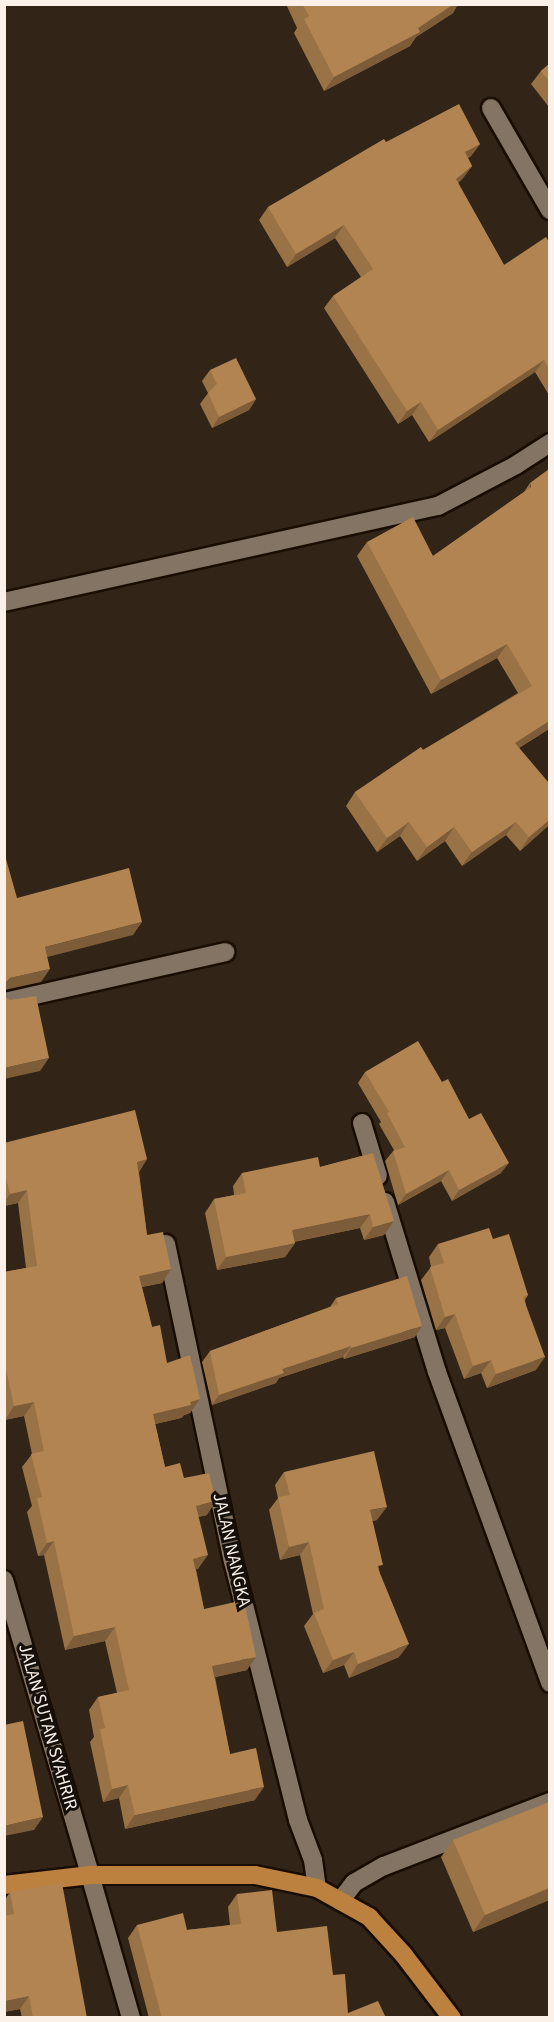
<!DOCTYPE html>
<html>
<head>
<meta charset="utf-8">
<style>
  body { margin:0 }
  #map { position:relative; width:554px; height:2022px; overflow:hidden; background:#322416; font-family:"Source Sans 3",sans-serif }
  div>[style] { position:absolute }
  [style*='--x'] { left:calc(var(--x)*1px); top:calc(var(--y)*1px); width:calc(var(--w)*1px); rotate:calc(var(--a)*1deg) }
  .roads { filter:drop-shadow(2px 0 #190d02) drop-shadow(-2px 0 #190d02) drop-shadow(0 2px #190d02) drop-shadow(0 -2px #190d02) }
  .street>* { height:18px; margin:-9px; padding:0 9px; transform-origin:9px; border-radius:9px; background:#847464 }
  .secondary>* { height:18px; margin:-9px; padding:0 9px; transform-origin:9px; border-radius:9px; background:#847464 }
  .primary>* { height:18px; margin:-9px; padding:0 9px; transform-origin:9px; border-radius:9px; background:#bc803f }
  .wall>* { inset:0; background:#997246 }
  .shaded-wall>* { inset:0; background:#7d5c39 }
  .building>* { inset:0; background:#b28451 }
  span { translate:-50% -50%; white-space:nowrap; text-align:center; line-height:1.15; -webkit-text-stroke:6px #150f09; paint-order:stroke }
  .street-label { font-size:18px; color:#fbf1e8 }
  .frame { position:absolute; inset:0; border:6px solid #fbf1e8; pointer-events:none }
</style>
</head>
<body>
<div id="map">
  <div class="roads">
    <div class="street">
      <div style="--x:491;--y:108;--w:118;--a:60"></div>
      <div style="--x:4;--y:1002;--w:227;--a:-12.7"></div>
      <div style="--x:362;--y:1123;--w:55;--a:73.2"></div>
      <div style="--x:385;--y:1202;--w:178;--a:73"></div>
      <div style="--x:437;--y:1372;--w:331;--a:70"></div>
      <div style="--x:166;--y:1244;--w:324;--a:78.1"></div>
      <div style="--x:233;--y:1561;--w:267;--a:75.9"></div>
      <div style="--x:298;--y:1820;--w:43;--a:69.4"></div>
      <div style="--x:313;--y:1860;--w:28;--a:82"></div>
      <div style="--x:90;--y:1875;--w:149;--a:74"></div>
      <div style="--x:340;--y:1901;--w:23;--a:-52"></div>
      <div style="--x:354;--y:1883;--w:34;--a:-30"></div>
      <div style="--x:384;--y:1866;--w:178;--a:-21.1"></div>
    </div>
    <div class="secondary">
      <div style="--x:4;--y:602;--w:444;--a:-12.5"></div>
      <div style="--x:438;--y:506;--w:88;--a:-27.7"></div>
      <div style="--x:516;--y:465;--w:40;--a:-32.9"></div>
      <div style="--x:4;--y:1580;--w:307;--a:73.7"></div>
    </div>
    <div class="primary">
      <div style="--x:4;--y:1885;--w:87;--a:-6.6"></div>
      <div style="--x:90;--y:1875;--w:165;--a:0"></div>
      <div style="--x:255;--y:1875;--w:63;--a:11.8"></div>
      <div style="--x:317;--y:1888;--w:60;--a:29.1"></div>
      <div style="--x:369;--y:1917;--w:50;--a:47.4"></div>
      <div style="--x:403;--y:1954;--w:81;--a:52.6"></div>
    </div>
  </div>
  <div class="wall">
    <div style="clip-path:polygon(286px 4px,458px 4px,453px 13px,416px 37px,410px 46px,324px 91px,294px 33px,297px 28px)"></div>
    <div style="clip-path:polygon(549px 64px,549px 107px,531px 84px,541px 71px)"></div>
    <div style="clip-path:polygon(386px 142px,480px 144px,471px 156px,468px 158px,472px 166px,463px 178px,458px 183px,504px 265px,549px 242px,549px 395px,535px 372px,429px 442px,412px 415px,398px 424px,324px 308px,333px 296px,361px 277px,335px 238px,287px 267px,259px 220px,268px 207px)"></div>
    <div style="clip-path:polygon(210px 370px,256px 399px,249px 410px,212px 428px,200px 404px,208px 393px,202px 381px)"></div>
    <div style="clip-path:polygon(530px 483px,549px 729px,519px 748px,549px 825px,520px 851px,506px 835px,462px 866px,445px 841px,417px 861px,400px 836px,377px 852px,346px 806px,355px 792px,423px 750px,518px 693px,497px 658px,431px 694px,357px 556px,367px 542px,433px 556px,524px 492px)"></div>
    <div style="clip-path:polygon(365px 1072px,469px 1119px,501px 1173px,452px 1201px,441px 1181px,398px 1205px,385px 1161px,394px 1150px,379px 1124px,381px 1122px,358px 1083px)"></div>
    <div style="clip-path:polygon(4px 1143px,147px 1159px,139px 1172px,147px 1235px,171px 1269px,162px 1283px,142px 1287px,152px 1327px,167px 1363px,200px 1399px,190px 1413px,184px 1415px,181px 1418px,155px 1424px,165px 1467px,184px 1478px,207px 1515px,198px 1517px,198px 1569px,196px 1569px,204px 1609px,247px 1670px,215px 1677px,230px 1754px,255px 1800px,125px 1829px,119px 1798px,103px 1802px,90px 1742px,94px 1737px,89px 1710px,98px 1697px,117px 1693px,105px 1641px,65px 1650px,44px 1555px,38px 1556px,27px 1512px,32px 1506px,22px 1467px,32px 1454px,24px 1416px,4px 1420px,4px 1272px,26px 1268px,18px 1203px,4px 1206px)"></div>
    <div style="clip-path:polygon(373px 1153px,384px 1235px,364px 1240px,360px 1228px,294px 1242px,295px 1243px,285px 1257px,217px 1270px,205px 1213px,214px 1199px,234px 1195px,233px 1186px,242px 1173px,320px 1167px)"></div>
    <div style="clip-path:polygon(493px 1239px,528px 1295px,525px 1300px,536px 1370px,487px 1388px,481px 1373px,464px 1379px,445px 1328px,436px 1330px,421px 1280px,431px 1267px,429px 1257px,438px 1244px)"></div>
    <div style="clip-path:polygon(336px 1298px,415px 1337px,344px 1359px,343px 1357px,279px 1378px,276px 1383px,212px 1405px,202px 1362px,210px 1351px,330px 1307px)"></div>
    <div style="clip-path:polygon(284px 1472px,377px 1520px,372px 1521px,379px 1570px,399px 1657px,349px 1678px,344px 1665px,323px 1673px,304px 1626px,313px 1614px,300px 1555px,280px 1560px,269px 1510px,278px 1498px,275px 1485px)"></div>
    <div style="clip-path:polygon(549px 1802px,549px 1900px,473px 1932px,441px 1857px,453px 1840px)"></div>
    <div style="clip-path:polygon(10px 1892px,87px 2018px,22px 2018px,20px 2009px,4px 2012px,4px 1901px)"></div>
    <div style="clip-path:polygon(237px 1894px,277px 1932px,333px 1975px,348px 2013px,386px 2018px,149px 2018px,128px 1938px,137px 1925px,187px 1930px,230px 1925px,228px 1907px)"></div>
  </div>
  <div class="shaded-wall">
    <div style="clip-path:polygon(452px 4px,458px 4px,453px 13px,416px 37px,410px 46px,324px 91px,334px 77px,418px 28px)"></div>
    <div style="clip-path:polygon(480px 144px,471px 156px,456px 165px,465px 152px)"></div>
    <div style="clip-path:polygon(472px 166px,463px 178px,447px 191px,456px 179px)"></div>
    <div style="clip-path:polygon(344px 225px,335px 238px,287px 267px,296px 254px)"></div>
    <div style="clip-path:polygon(544px 360px,535px 372px,429px 442px,438px 430px)"></div>
    <div style="clip-path:polygon(256px 399px,249px 410px,212px 428px,219px 417px)"></div>
    <div style="clip-path:polygon(421px 402px,412px 415px,398px 424px,407px 411px)"></div>
    <div style="clip-path:polygon(507px 644px,497px 658px,431px 694px,441px 680px)"></div>
    <div style="clip-path:polygon(549px 721px,549px 729px,505px 756px,515px 743px)"></div>
    <div style="clip-path:polygon(549px 820px,549px 825px,520px 851px,529px 837px)"></div>
    <div style="clip-path:polygon(409px 822px,400px 836px,377px 852px,387px 838px)"></div>
    <div style="clip-path:polygon(516px 822px,506px 835px,462px 866px,472px 852px)"></div>
    <div style="clip-path:polygon(454px 827px,445px 841px,417px 861px,427px 847px)"></div>
    <div style="clip-path:polygon(142px 922px,133px 935px,36px 960px,45px 947px)"></div>
    <div style="clip-path:polygon(50px 969px,41px 982px,4px 990px,4px 984px,10px 978px)"></div>
    <div style="clip-path:polygon(49px 1058px,40px 1071px,4px 1079px,4px 1068px)"></div>
    <div style="clip-path:polygon(147px 1159px,138px 1173px,137px 1162px)"></div>
    <div style="clip-path:polygon(509px 1163px,501px 1173px,452px 1201px,459px 1190px)"></div>
    <div style="clip-path:polygon(449px 1170px,441px 1181px,398px 1205px,406px 1194px)"></div>
    <div style="clip-path:polygon(27px 1190px,18px 1203px,4px 1206px,4px 1202px,10px 1194px)"></div>
    <div style="clip-path:polygon(370px 1214px,360px 1228px,282px 1244px,292px 1230px)"></div>
    <div style="clip-path:polygon(394px 1221px,384px 1235px,364px 1240px,373px 1227px)"></div>
    <div style="clip-path:polygon(295px 1243px,285px 1257px,217px 1270px,226px 1257px)"></div>
    <div style="clip-path:polygon(171px 1269px,162px 1283px,130px 1289px,139px 1276px)"></div>
    <div style="clip-path:polygon(455px 1314px,445px 1328px,436px 1330px,445px 1317px)"></div>
    <div style="clip-path:polygon(422px 1326px,415px 1337px,344px 1359px,351px 1348px)"></div>
    <div style="clip-path:polygon(351px 1346px,343px 1357px,279px 1378px,276px 1383px,212px 1405px,219px 1395px,282px 1369px)"></div>
    <div style="clip-path:polygon(545px 1357px,536px 1370px,487px 1388px,496px 1374px)"></div>
    <div style="clip-path:polygon(491px 1360px,481px 1373px,464px 1379px,473px 1366px)"></div>
    <div style="clip-path:polygon(200px 1399px,190px 1413px,184px 1415px,181px 1418px,143px 1427px,153px 1414px)"></div>
    <div style="clip-path:polygon(34px 1402px,24px 1416px,5px 1420px,14px 1406px)"></div>
    <div style="clip-path:polygon(216px 1501px,207px 1515px,186px 1520px,196px 1506px)"></div>
    <div style="clip-path:polygon(387px 1507px,377px 1520px,361px 1524px,370px 1510px)"></div>
    <div style="clip-path:polygon(54px 1541px,44px 1555px,38px 1556px,47px 1543px)"></div>
    <div style="clip-path:polygon(309px 1542px,300px 1555px,280px 1560px,289px 1547px)"></div>
    <div style="clip-path:polygon(208px 1555px,198px 1569px,184px 1572px,193px 1559px)"></div>
    <div style="clip-path:polygon(115px 1627px,105px 1641px,65px 1650px,74px 1636px)"></div>
    <div style="clip-path:polygon(409px 1644px,399px 1657px,349px 1678px,358px 1664px)"></div>
    <div style="clip-path:polygon(354px 1652px,344px 1665px,323px 1673px,333px 1660px)"></div>
    <div style="clip-path:polygon(256px 1657px,247px 1670px,203px 1680px,212px 1666px)"></div>
    <div style="clip-path:polygon(128px 1785px,119px 1798px,103px 1802px,112px 1789px)"></div>
    <div style="clip-path:polygon(264px 1787px,255px 1800px,125px 1829px,135px 1815px)"></div>
    <div style="clip-path:polygon(43px 1817px,34px 1830px,4px 1836px,4px 1826px)"></div>
    <div style="clip-path:polygon(549px 1888px,549px 1900px,473px 1932px,485px 1915px)"></div>
    <div style="clip-path:polygon(29px 1996px,20px 2009px,4px 2012px,4px 2001px)"></div>
  </div>
  <div class="building">
    <div style="clip-path:polygon(302px 4px,454px 4px,418px 28px,420px 32px,334px 77px,304px 19px,309px 16px)"></div>
    <div style="clip-path:polygon(549px 64px,549px 81px,541px 71px)"></div>
    <div style="clip-path:polygon(459px 104px,480px 144px,465px 152px,472px 166px,456px 179px,504px 265px,546px 237px,549px 242px,549px 369px,544px 360px,438px 430px,421px 402px,407px 411px,333px 296px,373px 269px,344px 225px,296px 254px,268px 207px,384px 139px,386px 142px)"></div>
    <div style="clip-path:polygon(236px 358px,256px 399px,219px 417px,208px 393px,217px 384px,210px 370px)"></div>
    <div style="clip-path:polygon(549px 469px,549px 721px,515px 743px,549px 783px,549px 820px,529px 837px,516px 822px,472px 852px,454px 827px,427px 847px,409px 822px,387px 838px,355px 792px,421px 747px,423px 750px,532px 686px,507px 644px,441px 680px,367px 542px,413px 517px,433px 556px,531px 487px,530px 483px)"></div>
    <div style="clip-path:polygon(4px 852px,17px 898px,129px 868px,142px 922px,45px 947px,50px 969px,10px 978px,4px 984px)"></div>
    <div style="clip-path:polygon(4px 996px,10px 1000px,36px 996px,49px 1058px,4px 1068px)"></div>
    <div style="clip-path:polygon(418px 1041px,442px 1082px,448px 1079px,469px 1119px,481px 1113px,509px 1163px,459px 1190px,449px 1170px,406px 1194px,393px 1151px,405px 1147px,387px 1113px,389px 1112px,365px 1072px)"></div>
    <div style="clip-path:polygon(135px 1110px,147px 1159px,137px 1162px,147px 1235px,163px 1232px,171px 1269px,139px 1276px,152px 1327px,160px 1325px,167px 1363px,190px 1355px,200px 1399px,190px 1402px,191px 1405px,153px 1414px,165px 1467px,180px 1463px,184px 1478px,209px 1473px,216px 1501px,196px 1506px,208px 1555px,193px 1559px,204px 1609px,244px 1600px,256px 1657px,212px 1666px,230px 1754px,256px 1748px,264px 1787px,135px 1815px,128px 1785px,112px 1789px,100px 1729px,105px 1728px,98px 1697px,129px 1690px,115px 1627px,74px 1636px,54px 1541px,47px 1543px,37px 1498px,42px 1497px,31px 1454px,44px 1451px,34px 1402px,14px 1406px,4px 1360px,4px 1272px,37px 1266px,27px 1190px,10px 1194px,4px 1170px,4px 1143px)"></div>
    <div style="clip-path:polygon(373px 1153px,394px 1221px,373px 1227px,370px 1214px,292px 1230px,295px 1243px,226px 1257px,214px 1199px,246px 1193px,242px 1173px,318px 1157px,320px 1167px)"></div>
    <div style="clip-path:polygon(489px 1228px,493px 1239px,509px 1234px,528px 1295px,523px 1297px,545px 1357px,496px 1374px,491px 1360px,473px 1366px,455px 1314px,445px 1317px,430px 1267px,444px 1263px,438px 1244px)"></div>
    <div style="clip-path:polygon(407px 1276px,422px 1326px,351px 1348px,351px 1346px,282px 1369px,284px 1373px,219px 1395px,210px 1351px,338px 1304px,336px 1298px)"></div>
    <div style="clip-path:polygon(374px 1451px,387px 1507px,370px 1510px,383px 1565px,377px 1566px,409px 1644px,358px 1664px,354px 1652px,333px 1660px,314px 1613px,324px 1609px,309px 1542px,289px 1547px,278px 1497px,290px 1495px,284px 1472px)"></div>
    <div style="clip-path:polygon(23px 1721px,43px 1817px,4px 1826px,4px 1725px)"></div>
    <div style="clip-path:polygon(549px 1802px,549px 1888px,485px 1915px,453px 1840px)"></div>
    <div style="clip-path:polygon(62px 1883px,87px 2018px,33px 2018px,29px 1996px,4px 2001px,4px 1916px,14px 1914px,10px 1892px)"></div>
    <div style="clip-path:polygon(272px 1890px,277px 1932px,327px 1926px,333px 1975px,345px 1974px,348px 2013px,378px 2001px,386px 2018px,162px 2018px,137px 1925px,183px 1913px,187px 1930px,241px 1924px,237px 1894px)"></div>
  </div>
  <div class="street-label">
    <span style="left:231px;top:1550px;rotate:77deg">JALAN NANGKA</span>
    <span style="left:47px;top:1727px;rotate:74deg">JALAN SUTAN SYAHRIR</span>
  </div>
  <div class="frame"></div>
</div>
</body>
</html>
